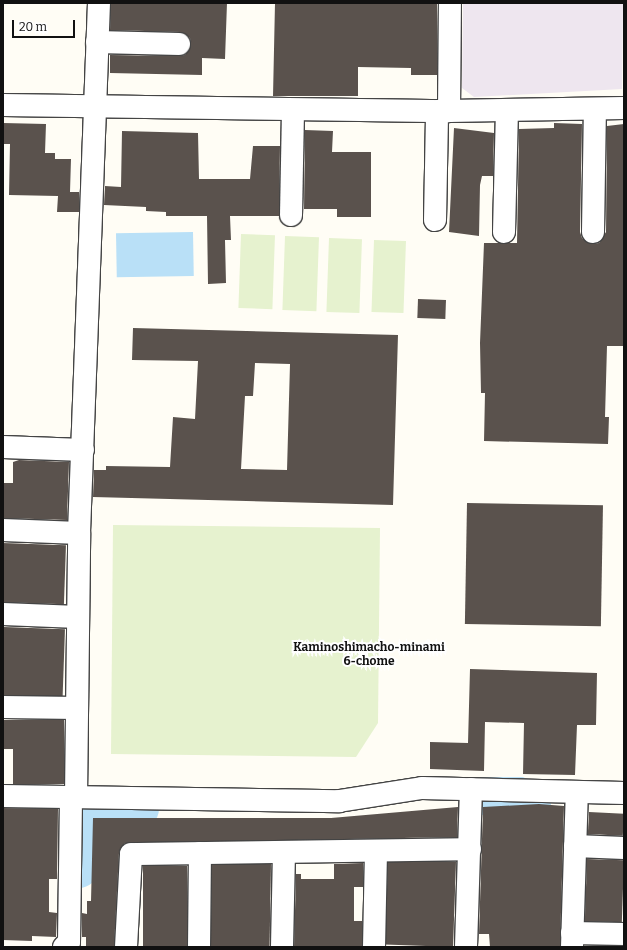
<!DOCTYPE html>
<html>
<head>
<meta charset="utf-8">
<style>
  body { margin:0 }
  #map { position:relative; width:627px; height:950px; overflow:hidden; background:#fffdf5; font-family:Bitter,serif }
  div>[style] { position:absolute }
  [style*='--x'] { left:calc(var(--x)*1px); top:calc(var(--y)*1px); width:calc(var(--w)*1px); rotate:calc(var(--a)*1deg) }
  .industrial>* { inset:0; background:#eee6ef }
  .pitch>* { inset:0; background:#e6f2cf; transform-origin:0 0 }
  .water>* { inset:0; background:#b9e0f7; transform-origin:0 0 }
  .river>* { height:38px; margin:-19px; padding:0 19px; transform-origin:19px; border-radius:19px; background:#b9e0f7 }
  .building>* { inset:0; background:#5a524d; transform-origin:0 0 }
  .roads { filter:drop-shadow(1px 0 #444) drop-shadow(-1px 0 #444) drop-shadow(0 1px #444) drop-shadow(0 -1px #444) }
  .minor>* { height:22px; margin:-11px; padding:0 11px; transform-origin:11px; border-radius:11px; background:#fff }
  span { translate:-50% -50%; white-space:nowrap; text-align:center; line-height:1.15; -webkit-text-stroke:4px #fff; paint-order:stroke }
  .neighbourhood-label { font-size:12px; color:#111; font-weight:700 }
  .frame { position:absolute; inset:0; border:4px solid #111; pointer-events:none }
  .scale { position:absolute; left:12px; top:20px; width:63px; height:18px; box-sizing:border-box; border:2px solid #111; border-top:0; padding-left:5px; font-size:12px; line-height:14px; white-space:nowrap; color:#111; -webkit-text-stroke:3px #fff; paint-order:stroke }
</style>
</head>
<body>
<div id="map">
  <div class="industrial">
    <div style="clip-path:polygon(463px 3px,623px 3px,622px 89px,474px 97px,462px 88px)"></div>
  </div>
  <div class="pitch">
    <div style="left:241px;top:234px;width:34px;height:74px;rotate:2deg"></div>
    <div style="left:285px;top:236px;width:34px;height:74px;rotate:2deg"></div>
    <div style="left:329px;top:238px;width:33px;height:74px;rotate:2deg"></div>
    <div style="left:374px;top:240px;width:32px;height:72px;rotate:2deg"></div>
    <div style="clip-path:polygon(113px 525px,380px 528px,378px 723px,356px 757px,111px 754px)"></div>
  </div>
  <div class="water">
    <div style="left:193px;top:232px;width:44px;height:77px;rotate:89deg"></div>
  </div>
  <div class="river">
    <div style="--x:478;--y:796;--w:41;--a:0"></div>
    <div style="--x:519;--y:796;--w:9;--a:18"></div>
    <div style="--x:528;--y:799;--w:9;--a:63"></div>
    <div style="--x:532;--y:807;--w:140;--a:93.7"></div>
    <div style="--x:79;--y:869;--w:50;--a:-87.7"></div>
    <div style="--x:81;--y:819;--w:13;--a:-58"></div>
    <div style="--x:88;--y:808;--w:52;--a:1.1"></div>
  </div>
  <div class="building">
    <div style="clip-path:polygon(111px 3px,227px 3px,225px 59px,202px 58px,202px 75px,110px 73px,110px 55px,179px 56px,185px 55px,191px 45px,190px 38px,180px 32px,110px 30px)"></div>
    <div style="clip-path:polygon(275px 3px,437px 3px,437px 75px,411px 75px,411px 68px,358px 67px,358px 96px,273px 96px)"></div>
    <div style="clip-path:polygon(3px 123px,46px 124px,45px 153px,55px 153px,55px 159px,71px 159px,70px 192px,79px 192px,79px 212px,57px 212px,58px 196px,9px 195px,10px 144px,3px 144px)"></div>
    <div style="clip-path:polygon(554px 123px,582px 124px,580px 232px,582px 238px,592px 244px,599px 243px,606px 232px,607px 126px,624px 124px,624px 346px,607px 346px,605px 417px,609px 417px,608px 444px,484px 441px,485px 393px,481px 393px,480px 343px,484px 243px,517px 243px,519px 129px,554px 128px)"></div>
    <div style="clip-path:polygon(454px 128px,494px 133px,493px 176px,482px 176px,480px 185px,479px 236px,449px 232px)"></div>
    <div style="clip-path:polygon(305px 130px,333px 131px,332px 152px,371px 152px,371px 217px,337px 217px,337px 209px,304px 209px)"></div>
    <div style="clip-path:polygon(122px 131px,198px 133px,199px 179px,250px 179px,253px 146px,280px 146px,279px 216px,230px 216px,231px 240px,225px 240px,226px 283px,208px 284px,207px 216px,166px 216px,166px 212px,146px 211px,146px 207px,104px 205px,105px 186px,121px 187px)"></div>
    <div style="left:418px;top:299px;width:28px;height:19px;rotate:2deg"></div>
    <div style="clip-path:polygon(evenodd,133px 328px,398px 335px,393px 505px,93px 497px,94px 470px,106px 470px,106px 466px,170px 467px,173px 417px,195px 419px,198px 361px,132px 360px,133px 328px,255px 363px,290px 364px,287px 470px,241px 469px,245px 396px,253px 396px,255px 363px)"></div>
    <div style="clip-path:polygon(19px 460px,69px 462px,67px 520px,3px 518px,3px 483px,13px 483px,13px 462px)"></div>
    <div style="left:467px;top:503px;width:136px;height:121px;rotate:1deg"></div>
    <div style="left:3px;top:543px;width:63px;height:59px;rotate:2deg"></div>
    <div style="left:4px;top:627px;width:61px;height:68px;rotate:2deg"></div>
    <div style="clip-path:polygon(470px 669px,597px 673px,596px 725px,577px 725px,575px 775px,523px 774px,524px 723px,485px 722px,484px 771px,430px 769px,430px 742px,468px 743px)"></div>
    <div style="clip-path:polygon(3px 720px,64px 720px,64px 784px,13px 784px,13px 749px,3px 749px)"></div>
    <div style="clip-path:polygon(539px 804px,564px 806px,560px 947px,490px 947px,489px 934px,479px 934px,483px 807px)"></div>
    <div style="clip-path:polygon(458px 807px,457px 837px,125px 843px,119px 853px,114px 947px,86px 947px,86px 937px,82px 937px,82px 913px,87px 914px,87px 901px,91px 901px,93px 818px,331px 818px)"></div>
    <div style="clip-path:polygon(3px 808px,58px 809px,57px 879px,49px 879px,49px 912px,57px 913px,56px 937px,32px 936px,32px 941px,3px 940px)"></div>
    <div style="left:589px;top:812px;width:35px;height:22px;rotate:3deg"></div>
    <div style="left:587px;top:859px;width:37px;height:62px;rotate:2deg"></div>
    <div style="left:456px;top:862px;width:85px;height:68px;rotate:92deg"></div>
    <div style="clip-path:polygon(363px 863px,363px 887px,354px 887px,354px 921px,362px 921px,362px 947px,294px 947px,296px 874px,301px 874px,301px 879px,334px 879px,334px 864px)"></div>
    <div style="left:271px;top:864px;width:83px;height:59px;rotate:91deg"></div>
    <div style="left:143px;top:866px;width:44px;height:81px"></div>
    <div style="left:585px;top:946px;width:39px;height:1px"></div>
  </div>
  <div class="roads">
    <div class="minor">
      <div style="--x:97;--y:42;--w:82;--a:1.4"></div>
      <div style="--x:3;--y:105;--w:446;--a:0.8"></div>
      <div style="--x:449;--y:111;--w:175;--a:-1"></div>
      <div style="--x:449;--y:111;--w:108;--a:-89.5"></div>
      <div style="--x:291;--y:215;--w:105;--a:-88.9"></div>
      <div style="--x:435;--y:220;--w:109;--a:-88.9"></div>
      <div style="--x:504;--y:232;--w:122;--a:-88.6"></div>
      <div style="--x:593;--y:232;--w:123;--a:-89.1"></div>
      <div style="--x:3;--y:447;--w:80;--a:2.1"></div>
      <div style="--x:3;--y:530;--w:76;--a:2.3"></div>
      <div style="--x:3;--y:614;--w:75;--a:2.3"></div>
      <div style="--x:3;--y:707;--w:74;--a:0.8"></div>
      <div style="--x:3;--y:796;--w:336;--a:0.9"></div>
      <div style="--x:339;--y:801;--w:84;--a:-8.9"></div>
      <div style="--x:422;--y:788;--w:202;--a:1.4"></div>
      <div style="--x:76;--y:797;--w:264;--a:-89.3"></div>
      <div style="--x:79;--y:533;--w:530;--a:-87.84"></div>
      <div style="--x:575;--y:846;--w:49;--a:2.3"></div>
      <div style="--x:572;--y:933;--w:52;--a:1.1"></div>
      <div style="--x:64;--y:947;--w:7;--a:-45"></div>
      <div style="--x:69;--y:942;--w:145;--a:-89.2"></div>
      <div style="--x:126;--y:947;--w:93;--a:-86.9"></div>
      <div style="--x:131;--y:854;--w:339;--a:-0.8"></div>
      <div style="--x:199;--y:947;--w:94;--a:-89.4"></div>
      <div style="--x:282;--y:947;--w:95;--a:-88.8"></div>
      <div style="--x:374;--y:947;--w:96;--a:-88.8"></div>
      <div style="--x:466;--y:947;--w:158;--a:-88.2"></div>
      <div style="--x:572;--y:947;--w:155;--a:-88.2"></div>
    </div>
  </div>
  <div class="neighbourhood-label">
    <span style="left:369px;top:655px">Kaminoshimacho-minami<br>6-chome</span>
  </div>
  <div class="frame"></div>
  <div class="scale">20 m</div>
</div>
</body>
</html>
